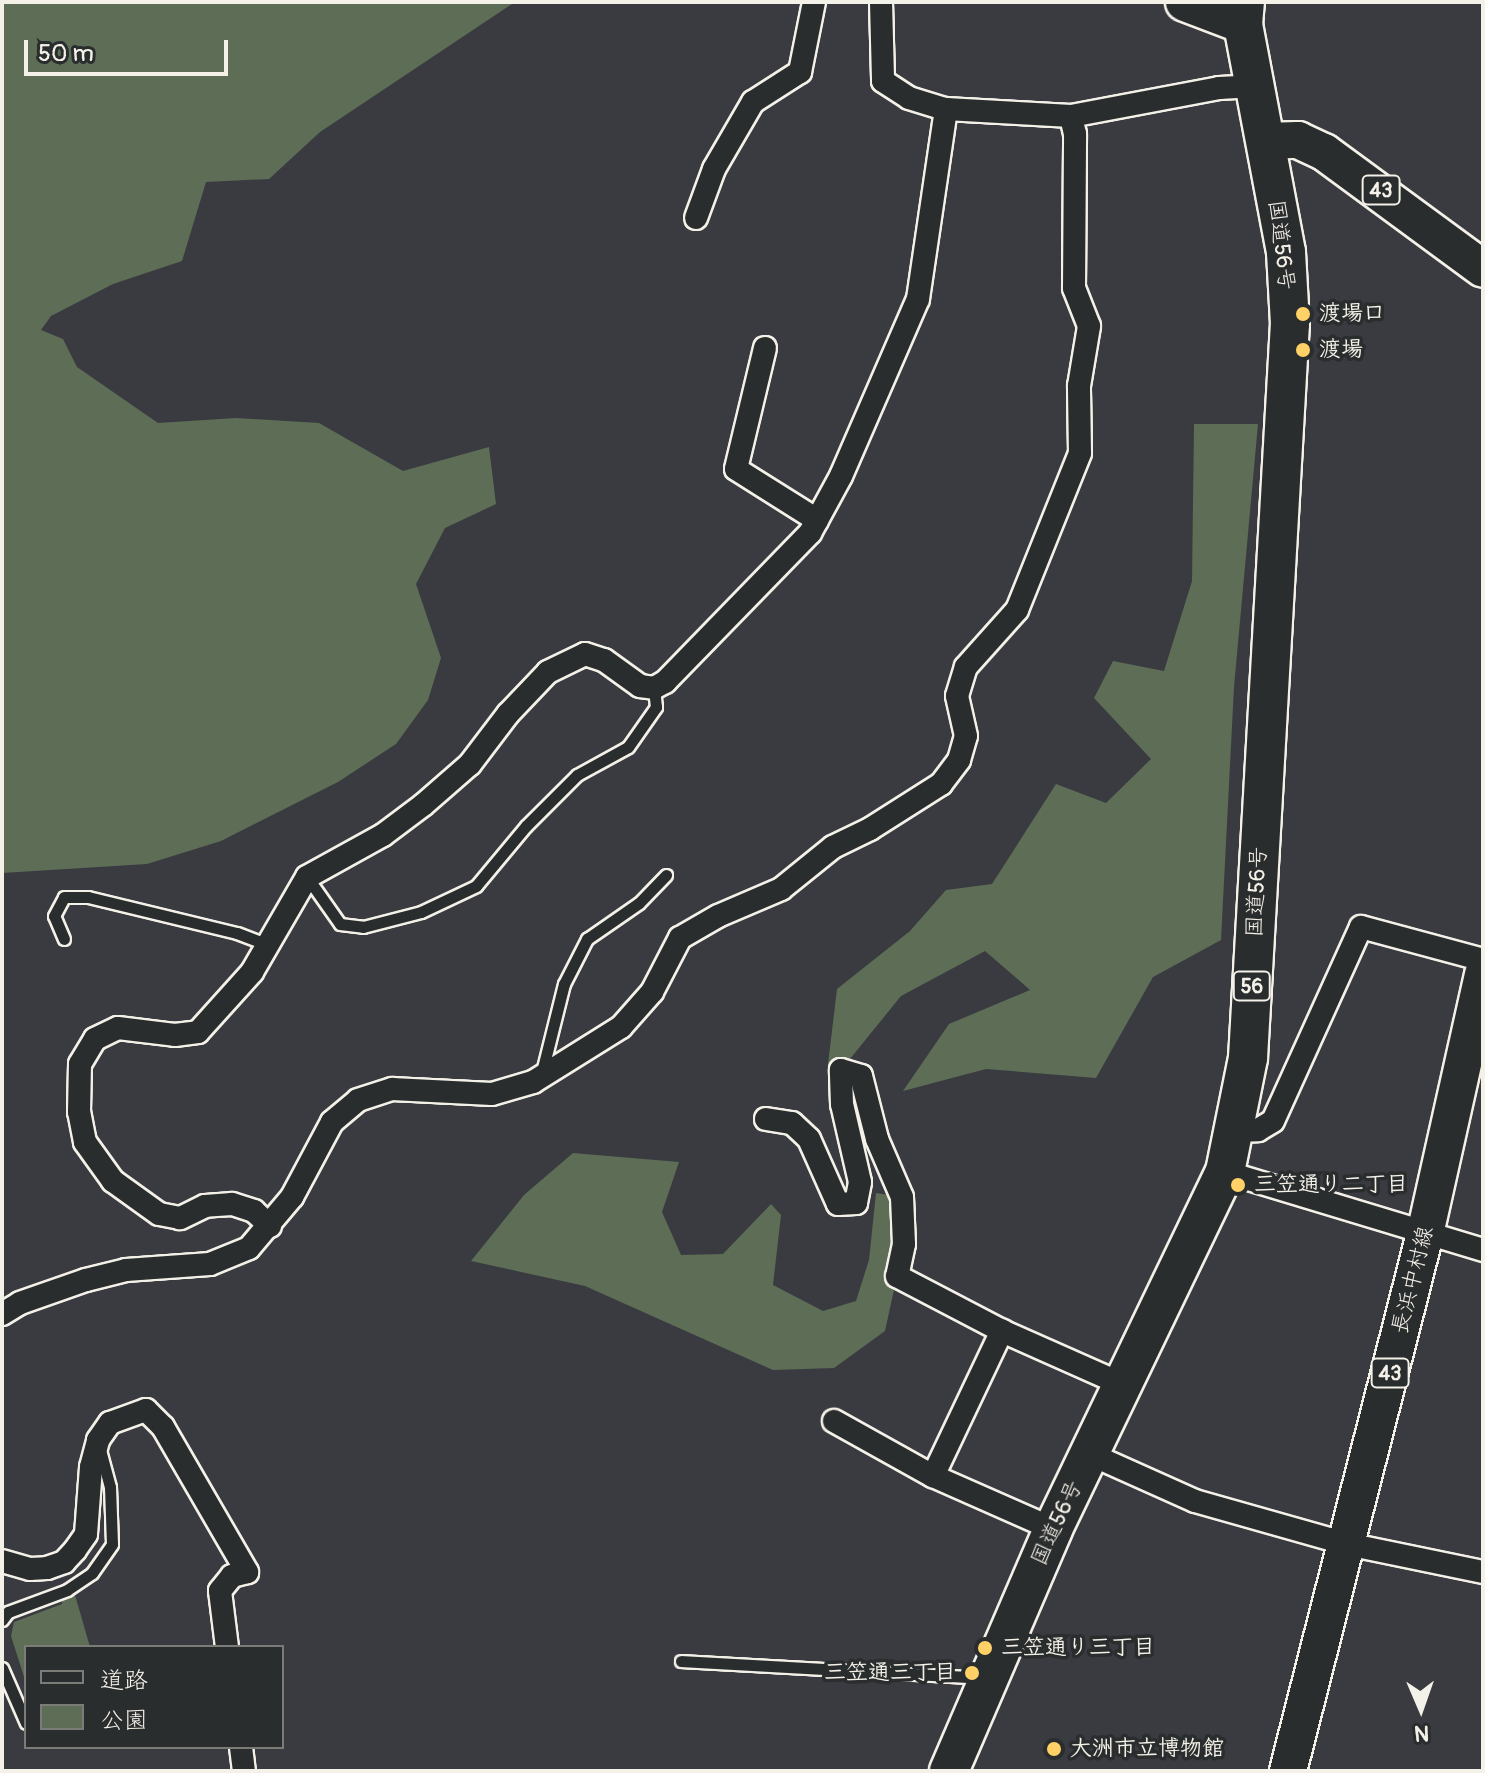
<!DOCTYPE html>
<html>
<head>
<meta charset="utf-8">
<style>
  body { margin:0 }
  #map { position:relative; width:1485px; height:1773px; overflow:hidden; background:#3a3b41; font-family:Pangolin,"Klee One",sans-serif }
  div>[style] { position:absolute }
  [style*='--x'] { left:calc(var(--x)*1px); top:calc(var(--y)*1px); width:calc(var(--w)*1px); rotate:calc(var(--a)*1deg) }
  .green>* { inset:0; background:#5d6d56 }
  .roads { filter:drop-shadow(2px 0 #f4f1e8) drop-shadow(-2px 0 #f4f1e8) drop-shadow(0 2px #f4f1e8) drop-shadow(0 -2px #f4f1e8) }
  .service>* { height:11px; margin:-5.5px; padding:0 5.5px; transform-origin:5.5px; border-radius:5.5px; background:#2a2d2e }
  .minor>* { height:22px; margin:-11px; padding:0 11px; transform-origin:11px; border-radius:11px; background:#2a2d2e }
  .primary>* { height:36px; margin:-18px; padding:0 18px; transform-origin:18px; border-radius:18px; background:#2a2d2e }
  .trunk>* { height:38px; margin:-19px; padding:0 19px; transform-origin:19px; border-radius:19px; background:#2a2d2e }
  .dots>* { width:22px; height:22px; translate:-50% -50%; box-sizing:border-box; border:4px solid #2a2d2e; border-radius:50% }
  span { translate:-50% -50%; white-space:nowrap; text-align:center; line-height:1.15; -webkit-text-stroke:7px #2a2d2e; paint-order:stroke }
  .shield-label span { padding:2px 6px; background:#2a2d2e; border:2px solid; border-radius:6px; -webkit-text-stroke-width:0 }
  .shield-label { font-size:20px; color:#f4f1e8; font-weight:700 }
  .street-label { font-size:22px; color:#f4f1e8 }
  .poi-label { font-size:22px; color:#f4f1e8; font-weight:700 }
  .left { translate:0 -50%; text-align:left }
  .right { translate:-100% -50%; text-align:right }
  .frame { position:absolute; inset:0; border:4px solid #f4f1e8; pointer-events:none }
  .legend { position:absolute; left:24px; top:1645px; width:260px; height:104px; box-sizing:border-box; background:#2a2d2e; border:2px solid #7b7b78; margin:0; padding:10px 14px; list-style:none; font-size:24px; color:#f4f1e8 }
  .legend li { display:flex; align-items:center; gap:16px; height:40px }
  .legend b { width:40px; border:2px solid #7b7b78 }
  .north { position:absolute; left:1381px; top:1669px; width:80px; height:80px; -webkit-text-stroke:6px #2a2d2e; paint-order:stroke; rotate:178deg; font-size:22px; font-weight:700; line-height:32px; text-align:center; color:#f4f1e8 }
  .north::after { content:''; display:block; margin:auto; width:28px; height:36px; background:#f4f1e8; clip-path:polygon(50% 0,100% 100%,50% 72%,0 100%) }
  .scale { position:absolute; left:24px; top:40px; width:204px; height:36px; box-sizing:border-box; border:4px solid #f4f1e8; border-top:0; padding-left:10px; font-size:24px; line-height:28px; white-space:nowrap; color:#f4f1e8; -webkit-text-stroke:6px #2a2d2e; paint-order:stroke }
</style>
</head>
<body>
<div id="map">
  <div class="green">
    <div style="clip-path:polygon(2px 2px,515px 2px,320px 132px,269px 179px,206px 182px,182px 261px,113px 284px,51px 316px,41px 330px,63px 339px,77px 367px,158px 423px,236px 418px,319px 423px,403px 471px,489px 447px,496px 504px,445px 528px,416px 584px,441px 658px,428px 700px,396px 744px,338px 782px,221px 841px,147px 864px,2px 873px)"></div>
    <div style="clip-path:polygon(1194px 424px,1258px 424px,1234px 687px,1221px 940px,1153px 977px,1096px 1078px,986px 1069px,903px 1091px,949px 1024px,1030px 990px,985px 951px,901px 996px,841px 1070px,828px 1064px,837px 989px,910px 931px,946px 890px,992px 884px,1056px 784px,1106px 803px,1151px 759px,1094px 698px,1113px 661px,1164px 671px,1192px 581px)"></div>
    <div style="clip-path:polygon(573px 1153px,679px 1162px,662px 1212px,681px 1255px,723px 1254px,771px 1204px,781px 1215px,773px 1285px,823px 1311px,856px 1301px,869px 1260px,876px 1193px,902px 1197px,904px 1244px,885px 1331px,834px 1368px,773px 1370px,585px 1286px,471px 1261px,524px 1195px)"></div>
    <div style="clip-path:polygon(75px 1595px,90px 1647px,26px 1647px,26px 1683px,11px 1636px,14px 1622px,62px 1604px,62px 1598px)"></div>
  </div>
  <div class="roads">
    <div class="service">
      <div style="--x:307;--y:877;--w:57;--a:54.9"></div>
      <div style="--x:340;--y:924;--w:23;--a:7"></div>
      <div style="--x:363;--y:927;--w:60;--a:-14.5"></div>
      <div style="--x:421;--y:912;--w:61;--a:-25.3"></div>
      <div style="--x:476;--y:886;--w:78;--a:-50.2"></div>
      <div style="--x:526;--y:826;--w:72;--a:-45"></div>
      <div style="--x:577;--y:775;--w:58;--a:-28.8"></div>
      <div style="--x:628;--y:747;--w:49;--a:-55"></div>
      <div style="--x:656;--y:707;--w:19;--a:-96"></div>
      <div style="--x:64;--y:939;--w:25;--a:-113"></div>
      <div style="--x:54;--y:916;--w:21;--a:-62"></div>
      <div style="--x:64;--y:897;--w:24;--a:0"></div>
      <div style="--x:88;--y:897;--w:153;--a:13.6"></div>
      <div style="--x:237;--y:933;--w:34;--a:21"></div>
      <div style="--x:541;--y:1076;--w:95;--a:-76"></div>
      <div style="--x:564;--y:984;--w:51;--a:-62.9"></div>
      <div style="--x:587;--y:939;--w:63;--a:-34.7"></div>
      <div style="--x:639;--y:903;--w:39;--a:-46"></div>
      <div style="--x:2;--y:1620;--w:10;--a:-53"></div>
      <div style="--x:8;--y:1612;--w:63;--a:-20.4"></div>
      <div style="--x:67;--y:1590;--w:30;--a:-34"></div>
      <div style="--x:92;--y:1573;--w:35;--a:-55"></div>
      <div style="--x:112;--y:1544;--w:57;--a:-92"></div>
      <div style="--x:110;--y:1487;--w:39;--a:-105"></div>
      <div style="--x:681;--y:1661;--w:300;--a:3.2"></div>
      <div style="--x:2;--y:1668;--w:60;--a:66.4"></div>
    </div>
    <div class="minor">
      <div style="--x:881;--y:2;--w:79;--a:88.5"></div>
      <div style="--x:883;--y:81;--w:31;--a:33"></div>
      <div style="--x:909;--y:98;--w:39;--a:17"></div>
      <div style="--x:946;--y:109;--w:125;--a:3.2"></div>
      <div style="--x:1071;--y:116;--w:151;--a:-10.7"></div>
      <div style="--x:1219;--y:88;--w:36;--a:-3"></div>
      <div style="--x:696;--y:218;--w:52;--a:-69.8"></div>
      <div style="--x:714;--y:169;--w:78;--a:-59.8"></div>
      <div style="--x:753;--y:102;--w:56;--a:-32.6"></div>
      <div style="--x:800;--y:72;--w:71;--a:-78.7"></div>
      <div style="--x:765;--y:348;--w:124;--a:103.5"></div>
      <div style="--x:736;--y:469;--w:96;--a:32.2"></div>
      <div style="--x:766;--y:1119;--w:26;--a:9"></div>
      <div style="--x:792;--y:1123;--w:23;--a:43"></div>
      <div style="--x:809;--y:1139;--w:71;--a:66"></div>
      <div style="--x:838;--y:1204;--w:18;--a:-3"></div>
      <div style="--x:856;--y:1203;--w:21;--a:-79"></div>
      <div style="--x:860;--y:1182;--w:80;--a:-103"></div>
      <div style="--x:842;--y:1104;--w:34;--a:-92"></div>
      <div style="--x:841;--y:1070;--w:21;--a:17"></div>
      <div style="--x:861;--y:1076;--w:65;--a:75.7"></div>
      <div style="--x:877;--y:1139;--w:63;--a:66.7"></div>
      <div style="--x:902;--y:1197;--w:47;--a:87.6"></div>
      <div style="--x:904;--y:1244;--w:33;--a:102"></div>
      <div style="--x:897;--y:1276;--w:119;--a:27.6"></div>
      <div style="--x:1002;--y:1331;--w:133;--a:23.9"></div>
      <div style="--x:1235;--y:1131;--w:23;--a:-2"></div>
      <div style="--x:1258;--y:1130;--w:17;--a:-31"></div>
      <div style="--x:1273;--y:1121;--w:213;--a:-65.6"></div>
      <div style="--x:1361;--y:927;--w:126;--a:15.1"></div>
      <div style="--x:1225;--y:1172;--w:270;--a:16.8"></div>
      <div style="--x:270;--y:1226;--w:22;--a:-137"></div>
      <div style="--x:254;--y:1211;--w:23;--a:-162"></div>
      <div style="--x:232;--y:1204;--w:27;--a:176"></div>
      <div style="--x:205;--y:1206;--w:28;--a:154"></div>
      <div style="--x:180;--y:1218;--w:21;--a:-169"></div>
      <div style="--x:159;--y:1214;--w:57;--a:-144.3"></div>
      <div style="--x:113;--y:1181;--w:48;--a:-125.7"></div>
      <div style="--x:85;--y:1142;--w:31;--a:-101"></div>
      <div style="--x:79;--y:1112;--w:48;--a:-88.8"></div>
      <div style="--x:80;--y:1064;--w:29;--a:-59"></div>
      <div style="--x:95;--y:1039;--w:25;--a:-26"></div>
      <div style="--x:118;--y:1028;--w:57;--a:7"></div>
      <div style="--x:175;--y:1035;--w:23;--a:-7"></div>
      <div style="--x:198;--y:1032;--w:81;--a:-48"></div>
      <div style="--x:252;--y:972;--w:110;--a:-59.9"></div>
      <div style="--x:307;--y:877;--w:87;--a:-28.9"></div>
      <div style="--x:383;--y:835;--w:50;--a:-36.9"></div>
      <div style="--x:423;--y:805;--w:62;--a:-41.1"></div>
      <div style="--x:470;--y:764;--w:63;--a:-52.8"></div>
      <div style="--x:508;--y:714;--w:58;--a:-46.4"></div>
      <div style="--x:548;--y:672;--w:41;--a:-25.9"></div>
      <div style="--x:585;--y:654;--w:20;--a:18"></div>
      <div style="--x:604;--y:660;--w:44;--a:35.8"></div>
      <div style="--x:640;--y:686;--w:14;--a:8"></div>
      <div style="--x:654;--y:688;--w:13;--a:-29"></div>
      <div style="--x:665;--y:682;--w:208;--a:-45.8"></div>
      <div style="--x:810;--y:533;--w:65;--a:-61.5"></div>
      <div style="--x:841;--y:476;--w:193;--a:-66.5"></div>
      <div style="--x:918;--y:299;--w:192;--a:-81.6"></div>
      <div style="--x:2;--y:1314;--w:21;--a:-31"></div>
      <div style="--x:20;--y:1303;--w:70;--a:-19.2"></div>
      <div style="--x:86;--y:1280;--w:41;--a:-14"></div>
      <div style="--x:126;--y:1270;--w:84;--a:-4.1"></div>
      <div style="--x:210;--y:1264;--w:42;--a:-22.3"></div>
      <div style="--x:249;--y:1248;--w:67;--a:-49.9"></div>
      <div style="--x:292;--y:1197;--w:85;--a:-61.9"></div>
      <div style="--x:332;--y:1122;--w:34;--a:-40"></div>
      <div style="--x:358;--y:1100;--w:36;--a:-18"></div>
      <div style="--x:392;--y:1089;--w:100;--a:2.9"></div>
      <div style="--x:492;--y:1094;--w:43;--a:-16.3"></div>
      <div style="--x:533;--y:1082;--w:104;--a:-32"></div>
      <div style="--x:621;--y:1027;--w:47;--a:-48.5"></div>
      <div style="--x:652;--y:992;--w:61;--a:-62.6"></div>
      <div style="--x:680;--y:938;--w:44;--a:-30.1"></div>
      <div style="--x:718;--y:916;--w:69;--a:-23.2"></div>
      <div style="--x:781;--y:889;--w:67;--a:-38.9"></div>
      <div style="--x:833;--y:847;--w:41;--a:-25.9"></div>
      <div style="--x:870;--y:829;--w:84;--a:-32.4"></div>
      <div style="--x:941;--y:784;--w:30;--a:-53"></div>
      <div style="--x:959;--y:760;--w:25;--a:-74"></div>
      <div style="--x:966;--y:736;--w:41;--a:-102.7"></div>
      <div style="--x:957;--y:696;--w:30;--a:-73"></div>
      <div style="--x:966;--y:667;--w:76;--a:-48.2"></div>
      <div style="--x:1017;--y:610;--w:169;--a:-68.1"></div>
      <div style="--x:1080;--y:453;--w:67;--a:-90.9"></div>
      <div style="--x:1079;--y:386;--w:61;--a:-80.5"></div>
      <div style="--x:1089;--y:326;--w:41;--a:-111.5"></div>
      <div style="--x:1074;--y:288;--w:154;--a:-89.6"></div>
      <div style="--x:1075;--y:134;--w:18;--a:-103"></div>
      <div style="--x:834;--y:1421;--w:113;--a:29.1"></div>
      <div style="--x:933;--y:1476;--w:131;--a:23.8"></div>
      <div style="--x:1090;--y:1454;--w:115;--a:24.1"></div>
      <div style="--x:1195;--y:1501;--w:158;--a:15.8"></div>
      <div style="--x:1347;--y:1544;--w:139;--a:11.6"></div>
      <div style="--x:933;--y:1476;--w:161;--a:-64.6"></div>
      <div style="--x:2;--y:1561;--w:29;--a:16"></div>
      <div style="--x:30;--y:1569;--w:17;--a:-3"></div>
      <div style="--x:47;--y:1568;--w:18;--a:-19"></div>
      <div style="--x:64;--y:1562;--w:16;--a:-47"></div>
      <div style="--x:75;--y:1550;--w:19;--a:-55"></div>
      <div style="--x:86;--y:1534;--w:67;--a:-85.7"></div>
      <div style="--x:91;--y:1467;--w:28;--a:-75"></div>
      <div style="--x:98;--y:1440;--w:21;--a:-55"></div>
      <div style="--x:110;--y:1423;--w:38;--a:-20"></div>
      <div style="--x:146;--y:1410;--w:24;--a:45"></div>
      <div style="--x:163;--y:1427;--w:168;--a:59.9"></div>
      <div style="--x:247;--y:1572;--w:16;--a:165"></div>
      <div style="--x:232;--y:1576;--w:19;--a:129"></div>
      <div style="--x:220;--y:1591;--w:56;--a:82.9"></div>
      <div style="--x:241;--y:1747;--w:24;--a:83"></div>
    </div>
    <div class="primary">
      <div style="--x:1266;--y:141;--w:32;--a:-2"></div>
      <div style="--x:1298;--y:140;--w:29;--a:25"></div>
      <div style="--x:1324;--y:152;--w:197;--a:36.3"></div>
      <div style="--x:1288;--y:1771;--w:554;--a:-75.69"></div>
      <div style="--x:1425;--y:1234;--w:266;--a:-77.4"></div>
    </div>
    <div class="trunk">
      <div style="--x:1185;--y:2;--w:62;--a:20.8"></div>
      <div style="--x:949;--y:1771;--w:263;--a:-66.7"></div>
      <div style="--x:1053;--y:1529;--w:396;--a:-64.3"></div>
      <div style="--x:1225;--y:1172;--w:116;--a:-78.6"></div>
      <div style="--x:1248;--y:1058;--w:735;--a:-86.73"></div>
      <div style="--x:1290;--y:324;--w:72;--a:-93.2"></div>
      <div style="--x:1286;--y:252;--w:232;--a:-100.7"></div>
      <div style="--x:1243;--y:24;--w:22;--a:-85"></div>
    </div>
  </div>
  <div class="dots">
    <div style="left:1303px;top:314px;background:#ffd166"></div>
    <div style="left:1303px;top:350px;background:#ffd166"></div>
    <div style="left:1238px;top:1185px;background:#ffd166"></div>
    <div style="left:985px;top:1648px;background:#ffd166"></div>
    <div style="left:972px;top:1673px;background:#ffd166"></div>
    <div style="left:1054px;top:1749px;background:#ffd166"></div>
  </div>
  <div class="shield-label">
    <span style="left:1381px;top:190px">43</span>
    <span style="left:1252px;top:986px">56</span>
    <span style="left:1390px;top:1373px">43</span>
  </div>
  <div class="street-label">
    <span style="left:1281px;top:245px;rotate:83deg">国道56号</span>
    <span style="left:1257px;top:892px;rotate:-87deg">国道56号</span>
    <span style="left:1413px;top:1280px;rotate:-76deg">長浜中村線</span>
    <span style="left:1057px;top:1523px;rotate:-65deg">国道56号</span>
  </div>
  <div class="poi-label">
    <span class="left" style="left:1319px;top:314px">渡場口</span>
    <span class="left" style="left:1319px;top:350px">渡場</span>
    <span class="left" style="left:1254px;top:1185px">三笠通り二丁目</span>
    <span class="left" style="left:1001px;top:1648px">三笠通り三丁目</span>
    <span class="right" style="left:956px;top:1673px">三笠通三丁目</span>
    <span class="left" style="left:1070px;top:1749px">大洲市立博物館</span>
  </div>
  <div class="frame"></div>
  <ul class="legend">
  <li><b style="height:10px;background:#2a2d2e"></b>道路</li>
  <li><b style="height:22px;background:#5d6d56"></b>公園</li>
  </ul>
  <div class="north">N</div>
  <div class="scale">50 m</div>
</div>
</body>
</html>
